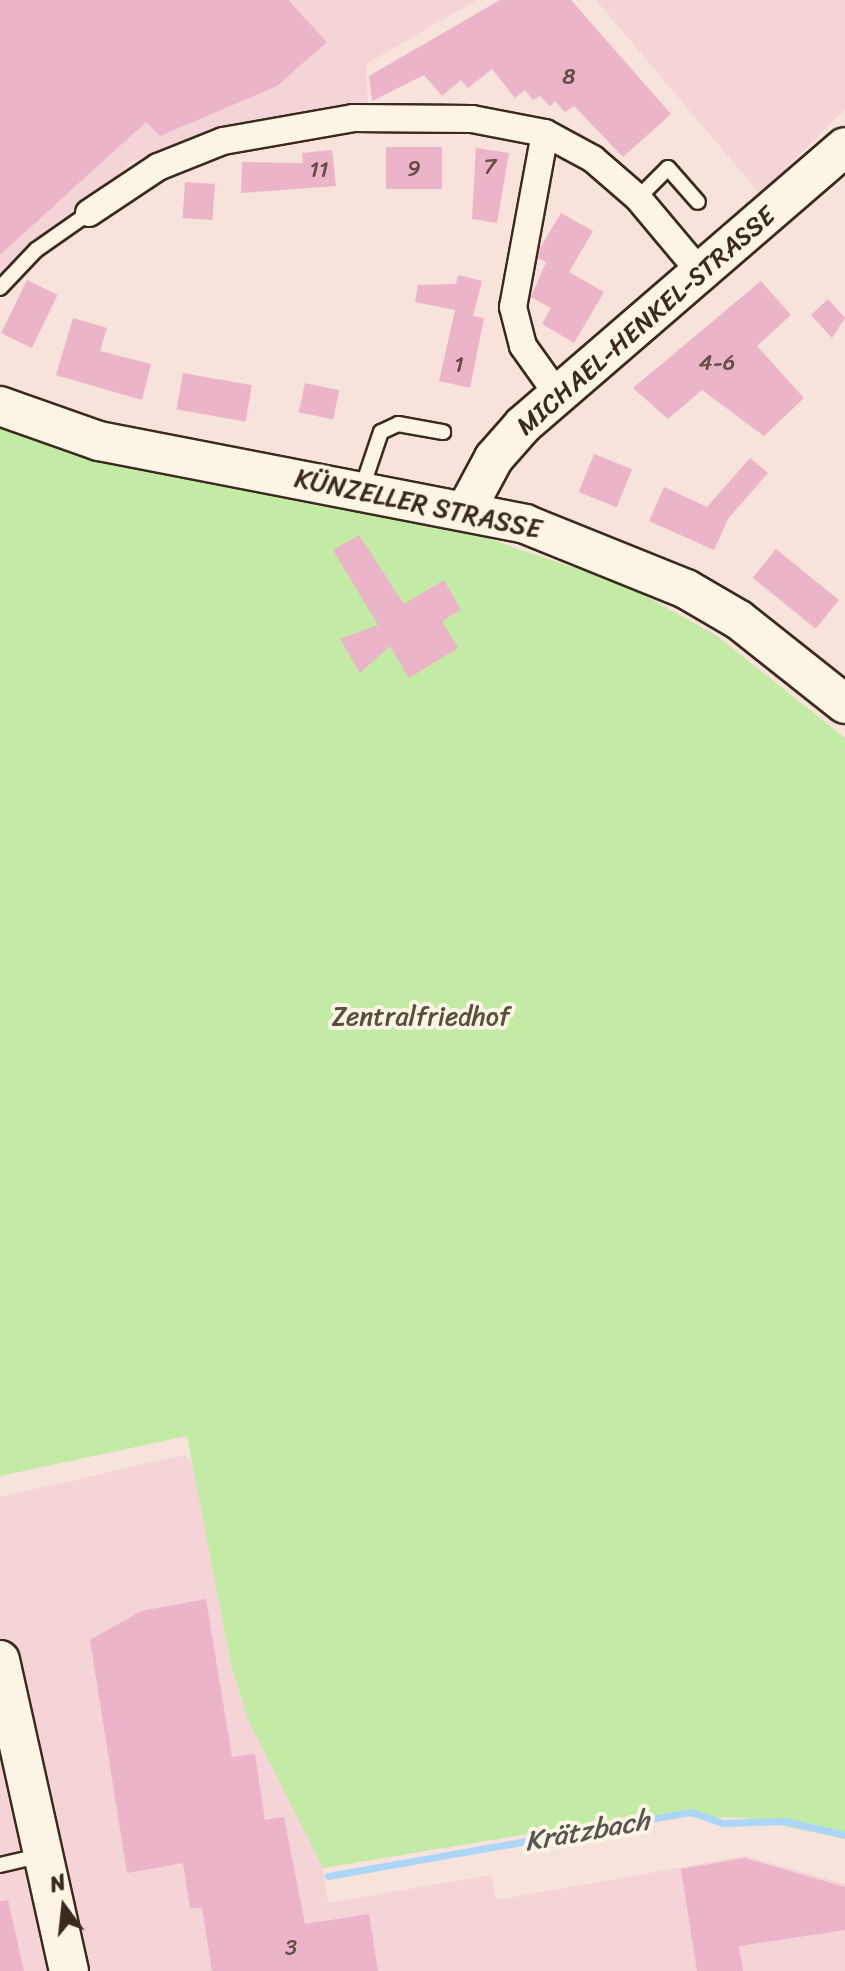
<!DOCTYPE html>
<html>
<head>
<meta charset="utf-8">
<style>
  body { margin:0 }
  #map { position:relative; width:845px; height:1971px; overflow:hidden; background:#f7e2dc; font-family:Sriracha,sans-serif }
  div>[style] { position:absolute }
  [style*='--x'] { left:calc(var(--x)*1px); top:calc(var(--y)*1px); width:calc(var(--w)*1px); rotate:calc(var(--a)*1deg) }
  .built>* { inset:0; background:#f4d4d6 }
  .green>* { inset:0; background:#c4eba5 }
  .stream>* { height:7px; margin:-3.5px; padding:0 3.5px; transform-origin:3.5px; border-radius:3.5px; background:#acd6f8 }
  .building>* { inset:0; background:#ecb4c8; transform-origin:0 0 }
  .roads { filter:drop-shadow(2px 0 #3b2a1e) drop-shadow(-2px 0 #3b2a1e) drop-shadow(0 2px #3b2a1e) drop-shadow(0 -2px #3b2a1e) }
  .service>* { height:14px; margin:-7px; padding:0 7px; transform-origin:7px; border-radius:7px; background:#fcf5e5 }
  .minor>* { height:26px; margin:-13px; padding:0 13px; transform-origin:13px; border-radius:13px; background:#fcf5e5 }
  .secondary>* { height:38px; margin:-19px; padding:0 19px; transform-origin:19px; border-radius:19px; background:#fcf5e5 }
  span { translate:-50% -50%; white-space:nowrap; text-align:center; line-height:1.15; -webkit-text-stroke:8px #fcf5e5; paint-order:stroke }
  .number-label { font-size:22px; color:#674c48 }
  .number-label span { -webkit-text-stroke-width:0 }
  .street-label { font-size:26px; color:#3b2a1e }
  .park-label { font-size:26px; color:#565139 }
  .water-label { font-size:28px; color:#575554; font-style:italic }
  .north { position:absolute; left:24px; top:1867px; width:80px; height:80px; -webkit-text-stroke:6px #fcf5e5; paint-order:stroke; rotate:345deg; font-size:22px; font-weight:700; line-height:32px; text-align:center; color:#3b2a1e }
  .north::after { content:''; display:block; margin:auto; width:28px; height:36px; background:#3b2a1e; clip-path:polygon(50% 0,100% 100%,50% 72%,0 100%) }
</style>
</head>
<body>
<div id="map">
  <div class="built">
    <div style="clip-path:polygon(0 0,477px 0,366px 64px,368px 104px,230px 124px,133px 161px,0 277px)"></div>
    <div style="clip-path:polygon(596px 0,845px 0,845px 109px,760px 194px)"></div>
    <div style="clip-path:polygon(184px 1455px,193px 1463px,231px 1664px,248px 1720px,323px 1868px,328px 1903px,491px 1875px,496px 1900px,746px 1856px,845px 1884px,845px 1971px,0 1971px,0 1497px)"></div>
  </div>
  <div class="green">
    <div style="clip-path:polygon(0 422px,465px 531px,626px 585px,717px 636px,845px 738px,845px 1839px,745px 1818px,642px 1815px,323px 1868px,248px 1720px,231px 1664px,187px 1436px,0 1476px)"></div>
  </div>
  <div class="stream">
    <div style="--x:328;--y:1876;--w:369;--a:-10"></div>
    <div style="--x:691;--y:1812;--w:34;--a:19"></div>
    <div style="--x:723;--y:1823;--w:61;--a:-1.9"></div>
    <div style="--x:784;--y:1821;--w:63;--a:12.9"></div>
  </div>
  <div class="building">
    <div style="clip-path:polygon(0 0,288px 0,327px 42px,277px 86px,160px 136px,146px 122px,0 255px)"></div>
    <div style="clip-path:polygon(500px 0,571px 0,671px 114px,623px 157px,574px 106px,565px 112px,555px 101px,550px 106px,540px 96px,533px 100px,525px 90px,515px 98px,492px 69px,468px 88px,461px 80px,442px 96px,424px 75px,372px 101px,369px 76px)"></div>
    <div style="left:442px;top:147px;width:42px;height:56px;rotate:90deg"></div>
    <div style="clip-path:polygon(476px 148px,509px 153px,497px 223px,472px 219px)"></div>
    <div style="clip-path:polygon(332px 150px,336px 186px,241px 193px,242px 162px,303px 163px,302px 153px)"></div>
    <div style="left:185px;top:182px;width:30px;height:36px;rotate:4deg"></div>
    <div style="clip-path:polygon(561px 213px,593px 231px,569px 272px,604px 292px,574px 343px,542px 324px,551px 308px,531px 297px,546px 262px,538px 258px,540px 248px)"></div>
    <div style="clip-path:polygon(458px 275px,482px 281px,473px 316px,484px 318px,470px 388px,439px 381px,455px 310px,415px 302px,418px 285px,456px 284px)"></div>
    <div style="left:27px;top:280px;width:34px;height:59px;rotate:26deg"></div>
    <div style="clip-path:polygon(761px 281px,791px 315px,757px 346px,804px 398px,764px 436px,702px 390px,668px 419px,633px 388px)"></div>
    <div style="clip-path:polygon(828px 299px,845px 318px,832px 338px,811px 315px)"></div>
    <div style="clip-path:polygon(73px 318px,107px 328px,100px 351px,151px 364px,142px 400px,56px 375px)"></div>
    <div style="left:183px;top:373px;width:70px;height:37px;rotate:10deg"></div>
    <div style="left:305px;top:383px;width:35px;height:30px;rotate:12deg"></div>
    <div style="left:594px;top:454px;width:41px;height:41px;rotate:22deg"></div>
    <div style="clip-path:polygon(750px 458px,768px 473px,728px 519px,714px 550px,649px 521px,664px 487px,707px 507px)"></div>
    <div style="clip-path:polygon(359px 535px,404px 604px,444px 580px,461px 610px,442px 621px,458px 648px,409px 678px,390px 646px,360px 673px,340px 639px,378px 625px,333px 550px)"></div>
    <div style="left:776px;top:549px;width:81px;height:37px;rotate:39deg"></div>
    <div style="clip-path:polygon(206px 1599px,232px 1757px,255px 1754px,265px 1820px,284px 1817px,305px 1924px,369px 1914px,378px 1971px,212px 1971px,202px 1908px,190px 1908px,183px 1863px,127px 1873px,90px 1640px,141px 1611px)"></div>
    <div style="clip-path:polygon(745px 1858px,845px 1887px,845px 1930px,739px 1946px,743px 1971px,697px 1971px,681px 1869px)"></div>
    <div style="clip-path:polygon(8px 1900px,24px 1971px,0 1971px,0 1901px)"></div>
  </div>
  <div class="roads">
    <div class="service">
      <div style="--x:638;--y:198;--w:42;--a:-45"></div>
      <div style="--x:668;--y:168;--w:45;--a:48.6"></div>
      <div style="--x:0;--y:288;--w:52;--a:-46.5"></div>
      <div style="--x:36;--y:250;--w:65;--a:-34.9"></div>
      <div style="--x:362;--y:488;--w:59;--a:-71.3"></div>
      <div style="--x:381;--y:432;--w:19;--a:-25"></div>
      <div style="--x:398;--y:424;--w:46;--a:10.1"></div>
      <div style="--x:0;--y:1865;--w:44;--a:-13.1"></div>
    </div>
    <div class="minor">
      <div style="--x:545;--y:133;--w:177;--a:100.4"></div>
      <div style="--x:513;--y:307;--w:40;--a:75.6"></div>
      <div style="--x:523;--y:346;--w:60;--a:54.5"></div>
      <div style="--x:89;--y:213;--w:83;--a:-33.7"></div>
      <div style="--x:158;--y:167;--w:70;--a:-21.8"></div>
      <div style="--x:223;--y:141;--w:132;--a:-10"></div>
      <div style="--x:353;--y:118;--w:119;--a:0.5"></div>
      <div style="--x:472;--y:119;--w:74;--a:10.9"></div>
      <div style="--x:545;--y:133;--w:55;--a:28.4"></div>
      <div style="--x:593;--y:159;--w:60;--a:40.9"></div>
      <div style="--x:638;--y:198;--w:98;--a:50"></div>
    </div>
    <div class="secondary">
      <div style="--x:0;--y:406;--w:105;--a:19.5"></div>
      <div style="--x:99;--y:441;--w:434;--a:11"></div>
      <div style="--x:525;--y:524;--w:174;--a:22"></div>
      <div style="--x:686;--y:589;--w:61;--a:30.3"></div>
      <div style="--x:739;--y:620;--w:135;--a:38.4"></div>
      <div style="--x:466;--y:510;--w:59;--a:-61.7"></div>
      <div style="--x:494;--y:458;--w:44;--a:-48.7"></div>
      <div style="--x:523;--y:425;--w:425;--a:-40.8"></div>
      <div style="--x:0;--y:1660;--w:319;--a:77.5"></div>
    </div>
  </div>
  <div class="number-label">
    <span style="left:569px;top:77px">8</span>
    <span style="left:490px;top:167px">7</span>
    <span style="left:414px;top:169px">9</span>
    <span style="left:319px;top:170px">11</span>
    <span style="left:717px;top:363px">4-6</span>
    <span style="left:459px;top:365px">1</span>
    <span style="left:291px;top:1948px">3</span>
  </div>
  <div class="street-label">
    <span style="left:646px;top:321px;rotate:-41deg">MICHAEL-HENKEL-STRASSE</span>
    <span style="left:418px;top:504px;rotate:12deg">KÜNZELLER STRASSE</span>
  </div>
  <div class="park-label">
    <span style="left:421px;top:1017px">Zentralfriedhof</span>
  </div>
  <div class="water-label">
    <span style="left:587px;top:1831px;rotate:-10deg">Krätzbach</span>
  </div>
  <div class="north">N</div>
</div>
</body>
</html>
